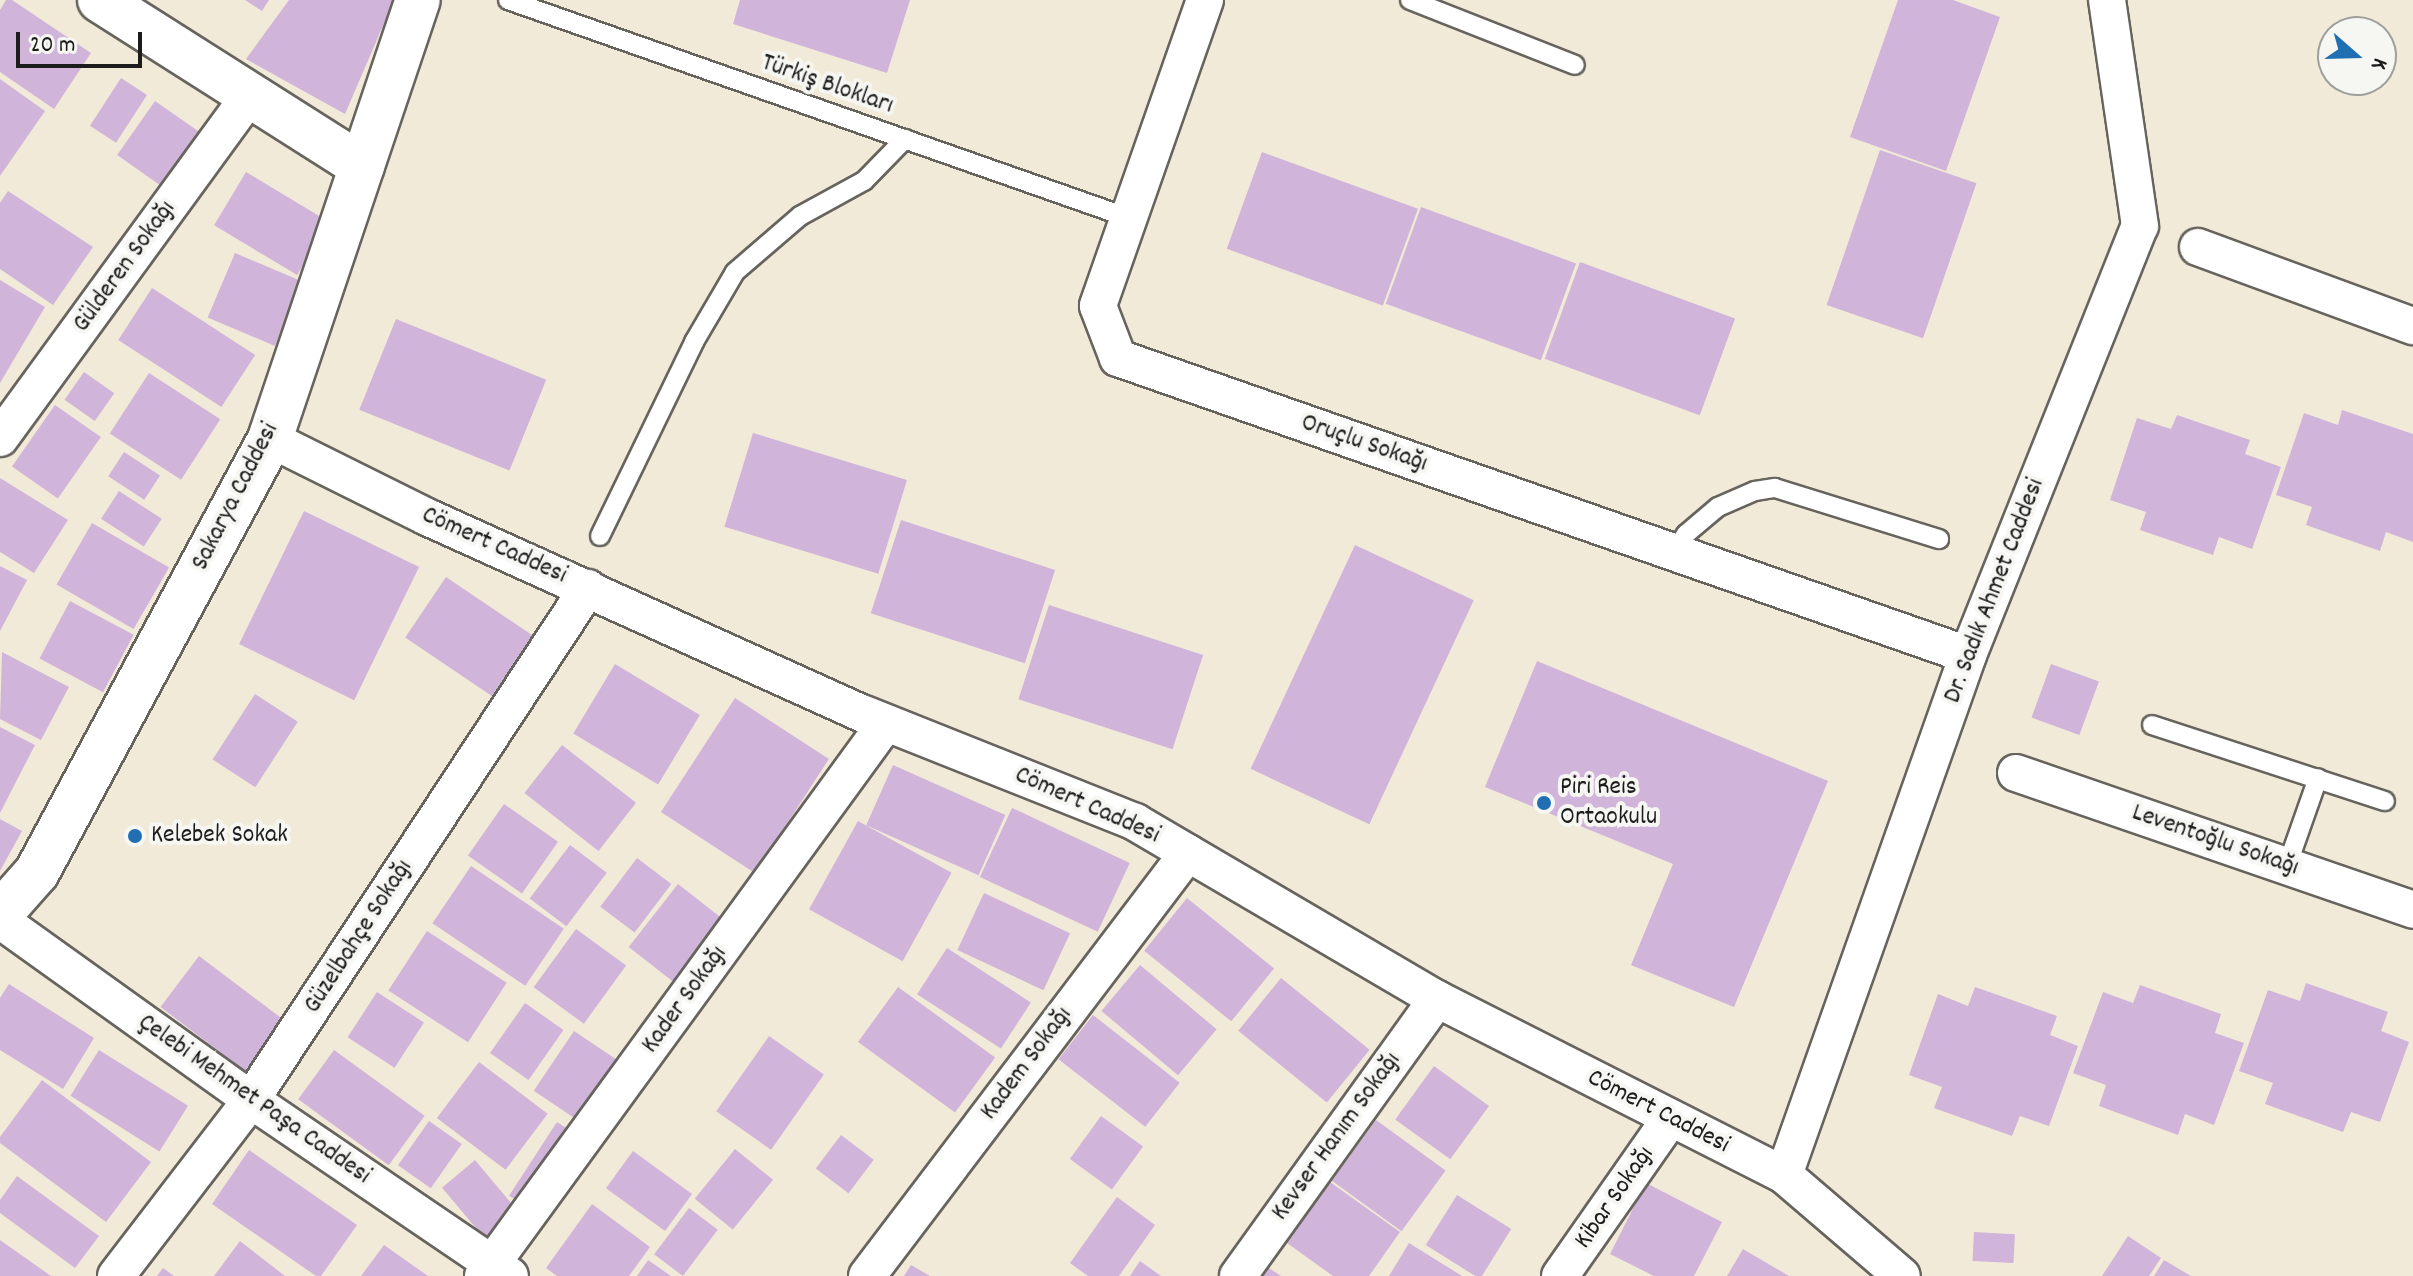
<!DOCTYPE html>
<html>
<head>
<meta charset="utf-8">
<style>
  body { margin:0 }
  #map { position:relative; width:2413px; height:1276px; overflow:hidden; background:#f2ead8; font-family:Dekko,sans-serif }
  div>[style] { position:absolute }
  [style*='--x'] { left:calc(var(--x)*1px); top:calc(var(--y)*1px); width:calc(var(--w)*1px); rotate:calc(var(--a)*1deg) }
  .building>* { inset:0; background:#d0b4d9; transform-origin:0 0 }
  .roads { filter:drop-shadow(2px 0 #67645e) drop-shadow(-2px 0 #67645e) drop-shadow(0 2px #67645e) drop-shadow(0 -2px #67645e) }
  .service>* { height:18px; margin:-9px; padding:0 9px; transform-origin:9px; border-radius:9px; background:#fff }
  .minor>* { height:36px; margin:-18px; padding:0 18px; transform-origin:18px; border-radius:18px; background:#fff }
  .tertiary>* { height:44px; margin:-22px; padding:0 22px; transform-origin:22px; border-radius:22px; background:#fff }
  .dots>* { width:22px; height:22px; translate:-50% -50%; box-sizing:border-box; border:4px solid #f6f6f2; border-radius:50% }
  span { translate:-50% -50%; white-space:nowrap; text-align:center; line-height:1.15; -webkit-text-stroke:8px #f6f6f2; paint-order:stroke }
  .street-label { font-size:26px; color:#1c1c1c }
  .poi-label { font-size:26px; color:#1c1c1c }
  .left { translate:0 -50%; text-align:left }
  .north { position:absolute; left:2317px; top:16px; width:80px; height:80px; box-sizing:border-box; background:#f6f6f2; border:2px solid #9f9f9c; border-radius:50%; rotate:110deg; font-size:22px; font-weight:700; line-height:32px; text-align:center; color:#1c1c1c }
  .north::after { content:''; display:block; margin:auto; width:28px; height:36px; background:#1f6fb2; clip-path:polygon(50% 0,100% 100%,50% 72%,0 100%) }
  .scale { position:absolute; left:16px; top:32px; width:126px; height:36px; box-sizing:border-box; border:4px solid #1c1c1c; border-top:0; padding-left:10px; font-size:24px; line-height:28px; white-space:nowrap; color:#1c1c1c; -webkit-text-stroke:6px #f6f6f2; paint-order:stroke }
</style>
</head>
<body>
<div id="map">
  <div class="building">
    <div style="clip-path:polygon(6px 0,12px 0,91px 53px,54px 109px,0 72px,0 10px)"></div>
    <div style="clip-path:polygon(245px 0,269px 0,262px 11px)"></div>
    <div style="clip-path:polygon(289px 0,394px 0,345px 114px,246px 59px)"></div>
    <div style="clip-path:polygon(740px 0,910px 0,887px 73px,733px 24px)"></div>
    <div style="clip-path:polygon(1898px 0,1953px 0,2000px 17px,1946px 171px,1850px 137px)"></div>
    <div style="left:121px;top:78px;width:31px;height:57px;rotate:33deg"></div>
    <div style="clip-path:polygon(0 79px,45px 111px,0 176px)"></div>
    <div style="left:155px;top:101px;width:56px;height:66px;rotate:35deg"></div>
    <div style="left:1880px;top:150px;width:102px;height:164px;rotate:19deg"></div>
    <div style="left:1262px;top:152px;width:166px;height:103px;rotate:20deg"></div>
    <div style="left:246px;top:172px;width:97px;height:62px;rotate:31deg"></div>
    <div style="clip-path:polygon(8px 191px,93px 247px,53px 305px,0 269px,0 203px)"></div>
    <div style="left:1421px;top:207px;width:165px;height:103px;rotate:20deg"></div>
    <div style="left:235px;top:253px;width:73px;height:70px;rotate:23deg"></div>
    <div style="left:1580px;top:262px;width:165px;height:103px;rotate:20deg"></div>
    <div style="clip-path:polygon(0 280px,45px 307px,0 383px)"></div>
    <div style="left:152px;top:288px;width:123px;height:62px;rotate:33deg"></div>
    <div style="left:396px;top:319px;width:162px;height:98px;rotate:22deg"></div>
    <div style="left:84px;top:372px;width:37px;height:34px;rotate:35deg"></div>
    <div style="left:149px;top:373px;width:85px;height:72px;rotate:33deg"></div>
    <div style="left:55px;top:405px;width:56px;height:75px;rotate:35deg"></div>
    <div style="clip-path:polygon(2342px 410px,2413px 434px,2413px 542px,2386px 532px,2380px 551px,2306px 525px,2312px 507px,2276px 495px,2304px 413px,2338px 425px)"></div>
    <div style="clip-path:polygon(2177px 415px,2250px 440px,2245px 454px,2281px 467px,2252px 549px,2219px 537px,2213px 555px,2140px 530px,2146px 512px,2110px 500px,2137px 418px,2171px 429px)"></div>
    <div style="left:753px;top:433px;width:161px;height:98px;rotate:17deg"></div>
    <div style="left:124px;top:452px;width:43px;height:29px;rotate:33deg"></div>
    <div style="clip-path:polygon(0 478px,68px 520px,34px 573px,0 552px)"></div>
    <div style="left:119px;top:491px;width:51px;height:33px;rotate:33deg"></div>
    <div style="left:304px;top:511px;width:128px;height:148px;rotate:26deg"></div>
    <div style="left:901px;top:520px;width:162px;height:98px;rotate:18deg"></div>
    <div style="left:92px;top:523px;width:89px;height:71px;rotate:30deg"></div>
    <div style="left:1355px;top:545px;width:131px;height:247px;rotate:25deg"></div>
    <div style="clip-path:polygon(0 566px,27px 580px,0 631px)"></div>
    <div style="left:446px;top:577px;width:117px;height:73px;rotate:34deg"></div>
    <div style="left:70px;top:601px;width:72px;height:65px;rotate:28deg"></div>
    <div style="left:1049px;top:605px;width:162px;height:99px;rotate:18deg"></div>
    <div style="clip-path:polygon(2px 652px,69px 687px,41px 740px,0 719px)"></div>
    <div style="clip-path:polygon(1537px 661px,1828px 781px,1734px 1007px,1631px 965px,1673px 864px,1485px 787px)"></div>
    <div style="left:615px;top:664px;width:99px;height:81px;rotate:31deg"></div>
    <div style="left:2051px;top:664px;width:51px;height:57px;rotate:20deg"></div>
    <div style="left:255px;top:694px;width:51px;height:78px;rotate:33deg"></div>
    <div style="left:735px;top:698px;width:112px;height:136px;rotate:33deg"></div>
    <div style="clip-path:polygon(0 727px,35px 745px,0 813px)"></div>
    <div style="left:562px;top:745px;width:94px;height:61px;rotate:38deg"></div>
    <div style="left:893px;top:765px;width:123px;height:66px;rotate:24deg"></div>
    <div style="left:504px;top:804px;width:66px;height:63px;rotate:35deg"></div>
    <div style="left:1012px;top:808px;width:130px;height:76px;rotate:25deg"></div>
    <div style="clip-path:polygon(0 819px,22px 831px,0 871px)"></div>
    <div style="left:858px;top:821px;width:107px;height:101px;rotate:29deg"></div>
    <div style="left:570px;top:845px;width:46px;height:67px;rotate:37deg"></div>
    <div style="left:637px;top:858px;width:43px;height:61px;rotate:37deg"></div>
    <div style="left:471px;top:866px;width:112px;height:69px;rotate:34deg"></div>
    <div style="left:678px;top:884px;width:63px;height:80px;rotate:38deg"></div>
    <div style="left:984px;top:893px;width:95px;height:63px;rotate:25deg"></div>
    <div style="left:1187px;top:898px;width:112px;height:68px;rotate:39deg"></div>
    <div style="left:576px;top:929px;width:62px;height:72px;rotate:36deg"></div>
    <div style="left:427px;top:931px;width:95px;height:71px;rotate:33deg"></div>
    <div style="left:947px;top:948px;width:100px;height:55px;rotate:33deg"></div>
    <div style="left:199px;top:956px;width:106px;height:64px;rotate:37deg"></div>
    <div style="left:1140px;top:965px;width:100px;height:60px;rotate:40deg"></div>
    <div style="left:1281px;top:978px;width:114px;height:68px;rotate:39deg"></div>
    <div style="clip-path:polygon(2306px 983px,2388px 1012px,2381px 1031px,2409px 1042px,2380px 1122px,2351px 1112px,2343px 1132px,2265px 1104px,2273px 1083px,2239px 1071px,2268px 990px,2300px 1001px)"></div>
    <div style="clip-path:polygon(9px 984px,94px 1038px,63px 1089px,0 1050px,0 998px)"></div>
    <div style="clip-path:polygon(2140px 985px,2221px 1014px,2215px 1033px,2244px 1043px,2214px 1125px,2185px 1114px,2178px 1135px,2099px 1106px,2106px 1085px,2073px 1073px,2103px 992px,2133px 1003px)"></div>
    <div style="left:898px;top:987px;width:120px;height:68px;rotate:36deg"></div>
    <div style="clip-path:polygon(1975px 987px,2057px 1016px,2050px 1035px,2078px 1046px,2049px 1126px,2020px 1116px,2012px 1136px,1934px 1108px,1942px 1087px,1909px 1075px,1938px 994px,1968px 1006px)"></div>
    <div style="left:377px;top:992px;width:56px;height:54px;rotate:33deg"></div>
    <div style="left:525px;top:1003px;width:47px;height:61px;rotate:35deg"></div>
    <div style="left:1093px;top:1015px;width:110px;height:56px;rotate:38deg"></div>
    <div style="left:574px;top:1031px;width:57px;height:72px;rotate:34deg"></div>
    <div style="left:769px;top:1036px;width:67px;height:92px;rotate:35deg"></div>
    <div style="left:99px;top:1050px;width:105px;height:54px;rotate:32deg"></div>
    <div style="left:334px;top:1050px;width:112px;height:61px;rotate:36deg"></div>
    <div style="left:479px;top:1062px;width:86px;height:70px;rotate:37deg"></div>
    <div style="left:1434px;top:1066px;width:68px;height:66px;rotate:36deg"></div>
    <div style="clip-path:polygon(42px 1080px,151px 1162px,106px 1222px,0 1143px,0 1137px)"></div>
    <div style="left:1101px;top:1116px;width:52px;height:53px;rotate:36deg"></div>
    <div style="left:1376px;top:1120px;width:86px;height:75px;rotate:36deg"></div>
    <div style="left:429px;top:1121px;width:40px;height:54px;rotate:35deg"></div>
    <div style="left:557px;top:1122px;width:20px;height:88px;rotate:33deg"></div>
    <div style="left:841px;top:1135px;width:41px;height:42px;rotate:37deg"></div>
    <div style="left:735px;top:1149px;width:49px;height:64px;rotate:39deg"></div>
    <div style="clip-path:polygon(249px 1150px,357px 1225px,321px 1276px,316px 1276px,212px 1204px)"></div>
    <div style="left:633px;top:1151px;width:73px;height:46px;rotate:36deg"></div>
    <div style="left:475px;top:1160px;width:70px;height:43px;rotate:50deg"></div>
    <div style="clip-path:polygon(17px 1176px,99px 1236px,75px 1268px,0 1213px,0 1200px)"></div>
    <div style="clip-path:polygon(1330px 1182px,1400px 1232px,1369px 1276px,1333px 1276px,1287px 1243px)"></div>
    <div style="clip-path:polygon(1646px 1183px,1722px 1222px,1694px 1276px,1654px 1276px,1610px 1254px)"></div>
    <div style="left:1457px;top:1195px;width:64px;height:59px;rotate:32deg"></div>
    <div style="clip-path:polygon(1117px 1197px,1155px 1225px,1119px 1276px,1088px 1276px,1070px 1263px)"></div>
    <div style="clip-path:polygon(592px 1204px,650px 1247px,629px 1276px,557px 1276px,546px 1268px)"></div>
    <div style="left:689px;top:1208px;width:36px;height:58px;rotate:37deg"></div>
    <div style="left:1974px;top:1232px;width:41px;height:29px;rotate:3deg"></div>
    <div style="clip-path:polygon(2128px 1236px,2161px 1258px,2149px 1276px,2102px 1276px)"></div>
    <div style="clip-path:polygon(0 1240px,51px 1276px,0 1276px)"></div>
    <div style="clip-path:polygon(240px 1241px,285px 1276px,214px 1276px)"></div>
    <div style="clip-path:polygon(1409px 1243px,1462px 1276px,1389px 1276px)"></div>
    <div style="clip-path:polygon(384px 1245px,428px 1276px,361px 1276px)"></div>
    <div style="clip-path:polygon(1743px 1249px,1789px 1276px,1727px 1276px)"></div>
    <div style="clip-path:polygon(648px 1260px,671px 1276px,637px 1276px)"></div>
    <div style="clip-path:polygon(2164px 1260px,2191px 1276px,2154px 1276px)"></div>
    <div style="clip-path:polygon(1140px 1261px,1161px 1276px,1130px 1276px)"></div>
    <div style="clip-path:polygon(911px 1265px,930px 1276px,904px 1276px)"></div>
    <div style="clip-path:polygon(163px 1268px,174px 1276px,157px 1276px)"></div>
    <div style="clip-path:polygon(1269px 1268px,1281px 1276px,1263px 1276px)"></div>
  </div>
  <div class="roads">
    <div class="service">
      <div style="--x:508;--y:0;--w:658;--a:19.34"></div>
      <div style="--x:1410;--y:0;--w:177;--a:21.5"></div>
      <div style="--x:600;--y:536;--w:216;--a:-64.1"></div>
      <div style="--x:694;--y:342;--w:81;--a:-59.6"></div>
      <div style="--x:735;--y:272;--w:86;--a:-40.7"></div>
      <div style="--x:800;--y:216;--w:73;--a:-28.7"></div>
      <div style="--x:864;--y:181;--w:59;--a:-45.7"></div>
      <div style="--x:1674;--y:552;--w:22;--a:-56"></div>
      <div style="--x:1686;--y:534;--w:42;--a:-40.2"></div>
      <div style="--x:1718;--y:507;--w:40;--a:-23.4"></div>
      <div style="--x:1755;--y:491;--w:20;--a:-9"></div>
      <div style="--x:1775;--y:488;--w:172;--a:17.3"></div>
      <div style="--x:2152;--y:725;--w:245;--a:18.1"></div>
      <div style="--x:2287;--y:866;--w:93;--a:-70.6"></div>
    </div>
    <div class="minor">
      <div style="--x:1205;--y:0;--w:324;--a:109.3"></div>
      <div style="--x:1098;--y:306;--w:56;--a:69"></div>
      <div style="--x:1118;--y:358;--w:900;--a:19.26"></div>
      <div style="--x:2198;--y:247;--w:229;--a:20.2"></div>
      <div style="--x:0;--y:438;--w:424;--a:-53.9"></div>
      <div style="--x:270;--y:439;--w:175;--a:26.4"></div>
      <div style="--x:427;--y:517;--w:479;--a:24.3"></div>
      <div style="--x:864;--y:714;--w:292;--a:21.7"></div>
      <div style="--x:1135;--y:822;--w:350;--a:30.4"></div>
      <div style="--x:1437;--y:999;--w:389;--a:26.9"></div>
      <div style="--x:1784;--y:1175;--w:155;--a:40.6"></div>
      <div style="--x:2016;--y:773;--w:420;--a:19"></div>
      <div style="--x:0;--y:920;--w:309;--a:35.6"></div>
      <div style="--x:251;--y:1100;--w:313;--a:34.2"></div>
      <div style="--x:1784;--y:1175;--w:552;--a:-70.51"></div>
      <div style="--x:1968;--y:655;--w:462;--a:-68.2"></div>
      <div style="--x:2140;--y:226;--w:228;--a:-98.3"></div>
      <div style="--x:116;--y:1276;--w:222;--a:-52.5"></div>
      <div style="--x:251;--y:1100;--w:613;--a:-56.65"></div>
      <div style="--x:483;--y:1276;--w:684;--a:-53.92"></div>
      <div style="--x:867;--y:1276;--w:531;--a:-52.81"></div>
      <div style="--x:1238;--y:1276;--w:341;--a:-54.3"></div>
      <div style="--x:1560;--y:1276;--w:192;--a:-55"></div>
    </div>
    <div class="tertiary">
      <div style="--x:100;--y:0;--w:310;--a:32.4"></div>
      <div style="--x:0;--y:914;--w:56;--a:-48.6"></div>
      <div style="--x:37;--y:872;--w:492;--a:-61.7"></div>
      <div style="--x:270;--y:439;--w:463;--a:-71.4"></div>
    </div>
  </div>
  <div class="dots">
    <div style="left:1544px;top:803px;background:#1f6fb2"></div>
    <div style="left:135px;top:836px;background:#1f6fb2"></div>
  </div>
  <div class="street-label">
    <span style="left:827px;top:85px;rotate:19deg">Türkiş Blokları</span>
    <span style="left:125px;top:267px;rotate:-54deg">Gülderen Sokağı</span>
    <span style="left:1364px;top:444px;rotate:19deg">Oruçlu Sokağı</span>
    <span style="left:236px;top:497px;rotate:-63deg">Sakarya Caddesi</span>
    <span style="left:494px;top:546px;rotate:24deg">Cömert Caddesi</span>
    <span style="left:1995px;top:591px;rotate:-69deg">Dr. Sadık Ahmet Caddesi</span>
    <span style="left:1087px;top:806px;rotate:24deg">Cömert Caddesi</span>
    <span style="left:2215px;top:841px;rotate:19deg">Leventoğlu Sokağı</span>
    <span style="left:359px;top:937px;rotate:-57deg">Güzelbahçe Sokağı</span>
    <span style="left:685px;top:1000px;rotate:-54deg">Kader Sokağı</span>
    <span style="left:1027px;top:1064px;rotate:-53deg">Kadem Sokağı</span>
    <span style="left:254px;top:1100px;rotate:35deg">Çelebi Mehmet Paşa Caddesi</span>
    <span style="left:1658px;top:1112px;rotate:27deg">Cömert Caddesi</span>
    <span style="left:1337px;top:1137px;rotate:-54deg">Kevser Hanım Sokağı</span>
    <span style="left:1615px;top:1198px;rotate:-55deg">Kibar Sokağı</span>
  </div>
  <div class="poi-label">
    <span class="left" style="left:1560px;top:803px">Piri Reis<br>Ortaokulu</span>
    <span class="left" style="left:151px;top:836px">Kelebek Sokak</span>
  </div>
  <div class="north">K</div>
  <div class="scale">20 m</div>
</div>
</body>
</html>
